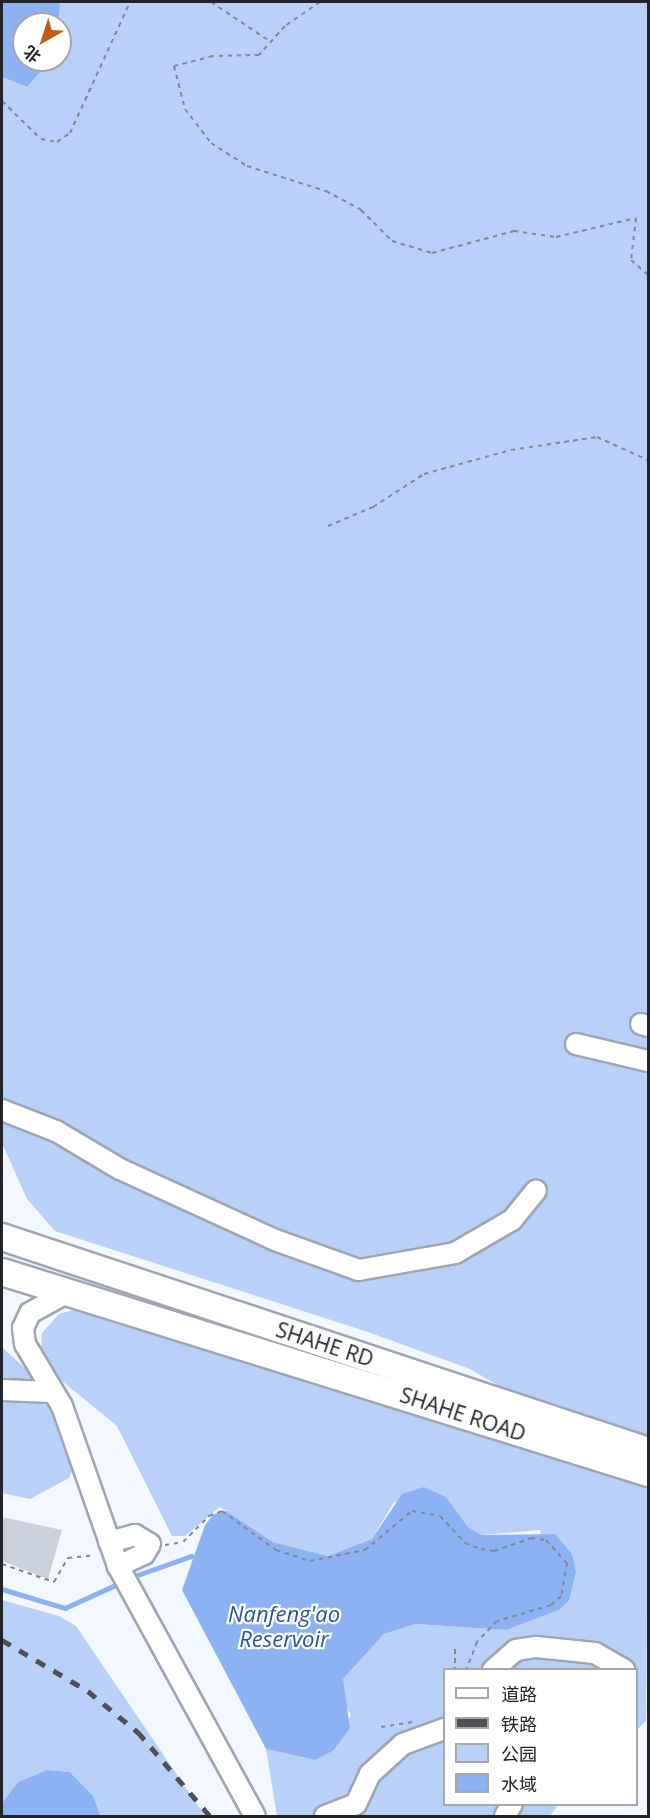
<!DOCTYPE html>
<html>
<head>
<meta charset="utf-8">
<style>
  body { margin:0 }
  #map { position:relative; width:650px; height:1818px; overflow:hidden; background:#f3f7ff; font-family:"Open Sans","Noto Sans SC",sans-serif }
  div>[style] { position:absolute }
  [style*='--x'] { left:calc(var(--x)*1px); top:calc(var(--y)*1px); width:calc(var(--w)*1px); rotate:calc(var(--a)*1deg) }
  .green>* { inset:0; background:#b9d0f9 }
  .water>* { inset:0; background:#8db2f4 }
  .stream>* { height:4.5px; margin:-2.25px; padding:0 2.25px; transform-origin:2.25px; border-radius:2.25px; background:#8db2f4 }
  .building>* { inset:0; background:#cad1dd }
  .path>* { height:2px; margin-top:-1px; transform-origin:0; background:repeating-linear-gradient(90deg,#84878d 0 4.5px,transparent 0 9px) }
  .roads { filter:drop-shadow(2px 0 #9fa6b1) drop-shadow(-2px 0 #9fa6b1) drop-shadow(0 2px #9fa6b1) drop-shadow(0 -2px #9fa6b1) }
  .minor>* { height:20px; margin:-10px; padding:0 10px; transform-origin:10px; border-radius:10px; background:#fff }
  .major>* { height:26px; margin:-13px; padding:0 13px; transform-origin:13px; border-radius:13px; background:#fff }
  .rail>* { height:4.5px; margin-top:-2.25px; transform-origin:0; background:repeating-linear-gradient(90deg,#4f5157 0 10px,transparent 0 20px) }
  span { translate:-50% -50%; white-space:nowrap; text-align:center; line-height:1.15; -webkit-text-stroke:4.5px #fff; paint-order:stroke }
  .street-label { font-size:21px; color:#222429 }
  .water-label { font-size:22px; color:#2a53a1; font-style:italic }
  .frame { position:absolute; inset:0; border:3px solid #222429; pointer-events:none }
  .legend { position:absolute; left:443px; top:1668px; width:195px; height:138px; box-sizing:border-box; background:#fff; border:2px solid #a7a7a9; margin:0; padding:8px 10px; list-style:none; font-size:18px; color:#222429 }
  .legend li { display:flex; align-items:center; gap:12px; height:30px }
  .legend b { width:30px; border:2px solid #a7a7a9 }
  .north { position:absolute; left:12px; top:12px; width:60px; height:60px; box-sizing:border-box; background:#fff; border:2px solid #a7a7a9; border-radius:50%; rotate:219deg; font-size:16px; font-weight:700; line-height:24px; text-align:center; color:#222429 }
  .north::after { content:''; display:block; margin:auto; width:21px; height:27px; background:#bd5f15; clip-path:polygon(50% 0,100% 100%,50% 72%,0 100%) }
</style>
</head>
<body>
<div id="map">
  <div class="green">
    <div style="clip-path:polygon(60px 2px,648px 2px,648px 1439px,509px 1392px,470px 1369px,365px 1331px,55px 1231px,27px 1199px,2px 1143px,2px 77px,27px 87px,51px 60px,60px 60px)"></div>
    <div style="clip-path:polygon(77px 1309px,648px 1487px,646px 1721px,637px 1730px,636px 1670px,444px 1670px,444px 1804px,558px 1805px,550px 1816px,277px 1816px,266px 1749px,315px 1760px,333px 1751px,351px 1715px,343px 1701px,343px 1679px,384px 1634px,415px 1624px,507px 1630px,559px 1610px,540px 1530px,482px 1535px,468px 1527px,446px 1497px,394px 1502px,372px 1539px,328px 1556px,273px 1542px,220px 1507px,185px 1536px,172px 1536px,117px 1426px,51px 1372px,41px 1351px,42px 1333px,59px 1314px)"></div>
    <div style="clip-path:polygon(2px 1347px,28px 1371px,58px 1418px,74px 1467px,69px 1478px,30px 1499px,2px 1493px)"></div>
    <div style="clip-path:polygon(2px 1600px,59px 1616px,76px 1626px,205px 1816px,100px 1816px,94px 1797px,70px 1772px,47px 1770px,18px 1782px,2px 1803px)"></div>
  </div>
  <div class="water">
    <div style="clip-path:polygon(2px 2px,60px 2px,59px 24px,24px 24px,24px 60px,51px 60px,27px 87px,2px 77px)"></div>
    <div style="clip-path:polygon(424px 1487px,446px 1497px,468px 1527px,482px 1535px,555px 1534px,572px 1554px,576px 1572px,569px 1600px,559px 1610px,507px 1630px,415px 1624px,384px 1634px,343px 1679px,350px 1728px,333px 1751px,315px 1760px,266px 1749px,182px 1590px,205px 1525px,214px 1514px,226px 1511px,273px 1542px,328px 1556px,372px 1539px,402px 1494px)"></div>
    <div style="clip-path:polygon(47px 1770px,70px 1772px,94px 1797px,100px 1816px,2px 1816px,2px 1803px,18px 1782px)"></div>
  </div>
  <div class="stream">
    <div style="--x:129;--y:1578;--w:66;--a:-19.5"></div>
    <div style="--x:2;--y:1589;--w:66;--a:16.8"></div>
    <div style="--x:65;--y:1608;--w:63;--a:-24.5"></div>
  </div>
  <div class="building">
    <div style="clip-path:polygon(2px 1517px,62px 1530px,48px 1579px,2px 1561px)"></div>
  </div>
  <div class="path">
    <div style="--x:211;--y:2;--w:72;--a:33.7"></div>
    <div style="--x:320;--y:2;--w:42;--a:145.6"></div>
    <div style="--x:285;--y:26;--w:39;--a:132"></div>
    <div style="--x:259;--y:55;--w:46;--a:178.8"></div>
    <div style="--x:213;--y:56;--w:40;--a:165.6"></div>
    <div style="--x:174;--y:66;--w:44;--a:75.7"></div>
    <div style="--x:185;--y:109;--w:43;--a:52.6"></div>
    <div style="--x:211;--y:143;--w:43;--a:32.6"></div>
    <div style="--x:247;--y:166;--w:83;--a:17.6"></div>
    <div style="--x:326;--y:191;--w:40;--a:28"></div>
    <div style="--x:361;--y:210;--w:44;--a:45"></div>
    <div style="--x:392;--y:241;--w:42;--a:16.7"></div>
    <div style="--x:432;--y:253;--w:85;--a:-15"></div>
    <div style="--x:514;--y:231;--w:42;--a:8.1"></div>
    <div style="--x:556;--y:237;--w:82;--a:-13.4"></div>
    <div style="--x:636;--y:218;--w:42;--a:96.8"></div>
    <div style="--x:631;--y:260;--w:23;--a:41"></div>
    <div style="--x:2;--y:101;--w:54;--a:44.3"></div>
    <div style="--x:41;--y:139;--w:16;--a:11"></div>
    <div style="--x:57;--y:142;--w:16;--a:-35"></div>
    <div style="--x:70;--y:133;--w:144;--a:-65.4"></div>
    <div style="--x:328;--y:526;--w:49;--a:-22.9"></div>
    <div style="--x:373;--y:507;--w:61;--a:-32.9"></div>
    <div style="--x:424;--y:474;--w:90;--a:-15.4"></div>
    <div style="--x:511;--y:450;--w:87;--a:-8.6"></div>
    <div style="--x:597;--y:437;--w:56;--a:24.3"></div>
    <div style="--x:165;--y:1545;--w:18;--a:-9"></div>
    <div style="--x:183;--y:1542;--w:37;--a:-45"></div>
    <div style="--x:209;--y:1516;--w:14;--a:-21"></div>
    <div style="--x:222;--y:1511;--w:67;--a:35.8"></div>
    <div style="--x:276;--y:1550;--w:36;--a:18"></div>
    <div style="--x:310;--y:1561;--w:56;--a:-11.3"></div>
    <div style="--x:365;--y:1550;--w:61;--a:-39.7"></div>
    <div style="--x:412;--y:1511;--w:28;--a:10"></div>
    <div style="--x:440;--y:1516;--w:37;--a:47"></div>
    <div style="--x:465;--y:1543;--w:17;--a:21"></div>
    <div style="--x:481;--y:1549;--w:13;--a:9"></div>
    <div style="--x:494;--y:1551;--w:39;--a:-19"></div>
    <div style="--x:531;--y:1538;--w:15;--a:8"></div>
    <div style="--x:546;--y:1540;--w:31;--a:48"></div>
    <div style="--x:567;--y:1563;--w:34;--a:100"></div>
    <div style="--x:561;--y:1596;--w:13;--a:138"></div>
    <div style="--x:551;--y:1605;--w:56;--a:163.5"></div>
    <div style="--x:497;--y:1621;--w:29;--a:134"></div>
    <div style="--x:477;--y:1642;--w:30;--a:111"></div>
    <div style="--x:2;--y:1564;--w:55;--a:19.1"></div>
    <div style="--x:54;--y:1582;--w:28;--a:-60"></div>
    <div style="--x:68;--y:1558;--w:27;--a:-6"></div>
    <div style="--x:455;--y:1649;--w:21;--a:90"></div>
    <div style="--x:381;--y:1727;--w:32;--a:-9"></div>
  </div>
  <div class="roads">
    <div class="minor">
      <div style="--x:641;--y:1024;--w:7;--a:16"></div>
      <div style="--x:576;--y:1044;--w:74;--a:13.3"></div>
      <div style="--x:2;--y:1110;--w:58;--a:21.3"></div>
      <div style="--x:56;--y:1131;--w:74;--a:30.7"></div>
      <div style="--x:120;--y:1169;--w:170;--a:24.6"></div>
      <div style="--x:275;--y:1240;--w:89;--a:19.7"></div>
      <div style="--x:359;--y:1270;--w:97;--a:-10"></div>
      <div style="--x:455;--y:1253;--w:66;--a:-30.1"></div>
      <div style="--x:512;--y:1220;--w:38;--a:-51"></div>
      <div style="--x:68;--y:1292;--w:43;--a:151.1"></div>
      <div style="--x:30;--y:1313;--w:17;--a:115"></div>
      <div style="--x:23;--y:1328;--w:16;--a:83"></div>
      <div style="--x:25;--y:1344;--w:72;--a:59.2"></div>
      <div style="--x:62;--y:1406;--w:170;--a:70.7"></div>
      <div style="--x:118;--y:1566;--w:285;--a:61.3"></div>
      <div style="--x:2;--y:1390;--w:49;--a:2.3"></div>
      <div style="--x:109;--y:1542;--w:27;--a:-15"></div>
      <div style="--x:135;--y:1535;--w:17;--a:31"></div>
      <div style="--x:150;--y:1544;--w:12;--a:121"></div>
      <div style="--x:144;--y:1554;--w:29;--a:155"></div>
      <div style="--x:493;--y:1670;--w:30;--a:-41"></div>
      <div style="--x:516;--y:1650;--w:20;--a:-9"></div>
      <div style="--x:536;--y:1647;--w:59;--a:5.8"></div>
      <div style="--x:595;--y:1653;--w:34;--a:30"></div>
      <div style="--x:325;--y:1816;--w:33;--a:-21"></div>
      <div style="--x:356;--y:1804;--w:33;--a:-65"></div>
      <div style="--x:370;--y:1774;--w:45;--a:-42.3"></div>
      <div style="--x:403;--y:1744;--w:44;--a:-20.1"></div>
      <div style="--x:505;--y:1816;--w:14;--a:-60"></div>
    </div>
    <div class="major">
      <div style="--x:2;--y:1237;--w:681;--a:18.33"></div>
      <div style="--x:2;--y:1272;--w:677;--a:17.28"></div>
    </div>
  </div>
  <div class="rail">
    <div style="--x:2;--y:1640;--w:100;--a:30.7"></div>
    <div style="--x:88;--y:1691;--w:65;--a:39.4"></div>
    <div style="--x:138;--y:1732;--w:111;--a:49.4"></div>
  </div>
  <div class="street-label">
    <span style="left:325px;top:1344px;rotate:18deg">SHAHE RD</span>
    <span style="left:463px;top:1414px;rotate:18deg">SHAHE ROAD</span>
  </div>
  <div class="water-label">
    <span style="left:284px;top:1626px">Nanfeng'ao<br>Reservoir</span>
  </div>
  <div class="frame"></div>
  <ul class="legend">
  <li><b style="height:8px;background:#fff"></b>道路</li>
  <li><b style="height:8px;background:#4f5157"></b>铁路</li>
  <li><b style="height:16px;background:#b9d0f9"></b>公园</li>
  <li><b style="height:16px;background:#8db2f4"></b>水域</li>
  </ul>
  <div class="north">北</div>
</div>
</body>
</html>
